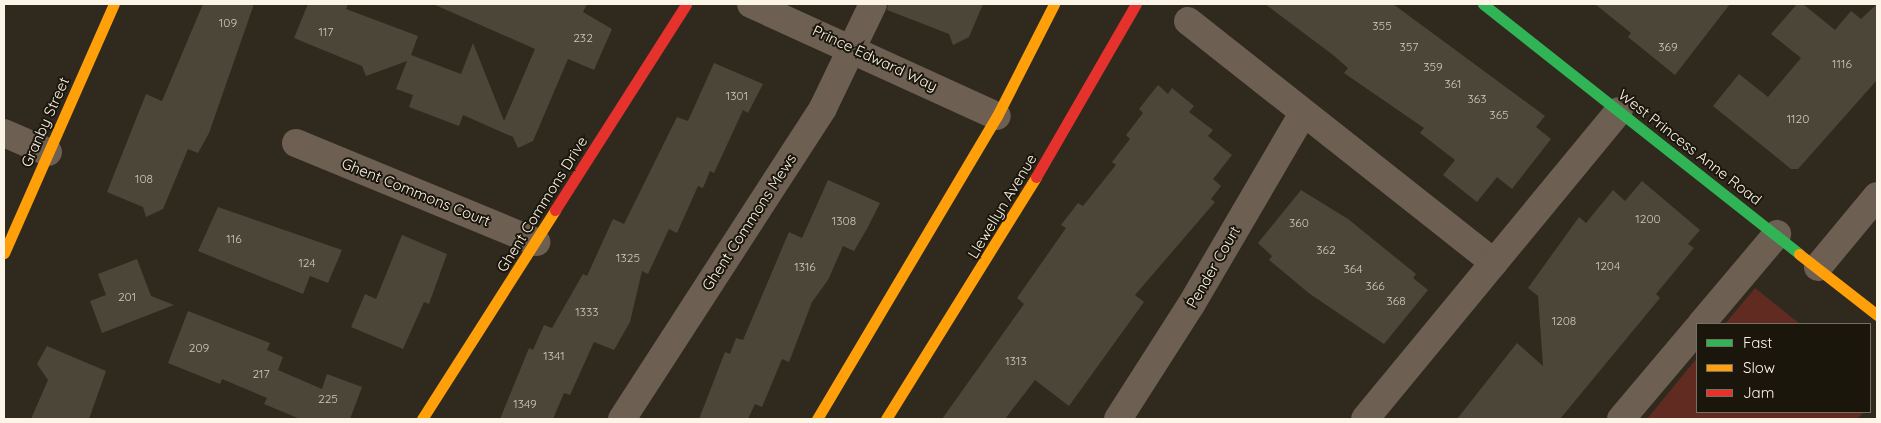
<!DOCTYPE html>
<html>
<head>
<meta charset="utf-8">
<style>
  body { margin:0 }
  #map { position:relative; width:1881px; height:423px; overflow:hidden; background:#302a1e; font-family:Quicksand,sans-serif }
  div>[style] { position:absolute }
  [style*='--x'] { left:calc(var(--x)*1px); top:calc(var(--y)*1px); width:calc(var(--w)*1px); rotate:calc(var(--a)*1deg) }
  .green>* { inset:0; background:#622b21 }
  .building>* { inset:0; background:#4b4637 }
  .street>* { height:28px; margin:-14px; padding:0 14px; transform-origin:14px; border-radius:14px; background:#6d5f51 }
  .fast>* { height:11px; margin:-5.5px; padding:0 5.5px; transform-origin:5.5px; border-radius:5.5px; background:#30b455 }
  .slow>* { height:11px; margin:-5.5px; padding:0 5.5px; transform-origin:5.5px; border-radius:5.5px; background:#ff9f0a }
  .jam>* { height:11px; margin:-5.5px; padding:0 5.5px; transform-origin:5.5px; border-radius:5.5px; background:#e5322d }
  span { translate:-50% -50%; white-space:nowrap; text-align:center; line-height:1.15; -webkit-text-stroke:4px #1b160c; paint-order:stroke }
  .number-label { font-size:12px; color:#cfc8bb }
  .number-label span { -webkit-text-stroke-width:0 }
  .street-label { font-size:15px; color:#fbf4e7 }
  .frame { position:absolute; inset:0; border:5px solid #fbf4e7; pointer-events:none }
  .legend { position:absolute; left:1696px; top:323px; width:175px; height:90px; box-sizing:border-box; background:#1b160c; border:1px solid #756f64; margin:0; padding:6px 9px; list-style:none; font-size:15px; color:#fbf4e7 }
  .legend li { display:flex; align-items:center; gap:10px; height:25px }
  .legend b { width:25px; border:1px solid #756f64 }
</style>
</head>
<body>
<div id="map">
  <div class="green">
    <div style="clip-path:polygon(1755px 288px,1800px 324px,1725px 324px)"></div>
    <div style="clip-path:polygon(1697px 358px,1697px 412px,1864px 412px,1857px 419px,1647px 419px)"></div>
  </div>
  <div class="building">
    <div style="clip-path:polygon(203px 4px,254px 4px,209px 133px,198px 153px,188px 149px,163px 209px,146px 217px,143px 207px,107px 192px,146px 94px,162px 101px)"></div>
    <div style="clip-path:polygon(308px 4px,348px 4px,346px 9px,418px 36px,411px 55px,461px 74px,473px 43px,504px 121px,535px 49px,433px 4px,587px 4px,583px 12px,612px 29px,594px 70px,568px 59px,533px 141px,518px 148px,513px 137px,463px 115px,459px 126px,409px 107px,413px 95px,396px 89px,407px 61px,366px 76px,362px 66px,294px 38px)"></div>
    <div style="clip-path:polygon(888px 4px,983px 4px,969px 37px,953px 45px,949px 34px,887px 10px)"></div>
    <div style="clip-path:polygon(1265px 4px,1393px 4px,1545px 116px,1536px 127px,1551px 139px,1512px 189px,1497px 177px,1477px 202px,1443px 175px,1455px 160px,1420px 133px,1424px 128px,1344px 73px,1348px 68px,1333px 55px)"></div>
    <div style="clip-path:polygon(1595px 4px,1730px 4px,1675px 75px,1628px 37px,1631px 33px)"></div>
    <div style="clip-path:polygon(1797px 4px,1803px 4px,1835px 30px,1851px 11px,1861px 19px,1877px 4px,1877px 80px,1798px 169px,1791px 169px,1713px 106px,1739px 74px,1768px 97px,1801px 58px,1771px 34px)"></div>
    <div style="clip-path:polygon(714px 63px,763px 84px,748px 113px,743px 110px,714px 173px,710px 171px,703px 188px,698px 186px,677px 233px,669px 229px,648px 274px,642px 271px,630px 322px,614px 350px,594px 342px,570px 395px,564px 393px,553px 419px,500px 419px,529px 348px,533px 350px,544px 325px,552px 328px,583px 274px,587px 276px,613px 219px,624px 224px,677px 117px,688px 121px)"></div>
    <div style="clip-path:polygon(1158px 85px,1168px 94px,1172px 88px,1194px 106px,1189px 112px,1213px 130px,1208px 136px,1232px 155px,1213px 179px,1221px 186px,1211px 199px,1215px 202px,1135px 295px,1144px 302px,1069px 406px,1035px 380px,1005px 419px,942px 419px,1024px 304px,1017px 298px,1066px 228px,1061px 225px,1078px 203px,1083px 206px,1116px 165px,1112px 162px,1130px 139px,1126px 135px,1143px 113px,1139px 109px)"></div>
    <div style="clip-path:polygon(828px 180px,880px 203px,868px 227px,854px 251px,843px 246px,828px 280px,812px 302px,789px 362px,782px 359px,762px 407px,755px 404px,748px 419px,699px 419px,725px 352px,730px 354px,736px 338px,743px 340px,789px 232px,802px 238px)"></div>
    <div style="clip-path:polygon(1642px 181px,1700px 230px,1688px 244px,1694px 248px,1656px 294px,1660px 298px,1560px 419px,1457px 419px,1517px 343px,1543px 366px,1538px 296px,1528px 288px,1579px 217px,1586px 223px,1613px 190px,1625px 201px)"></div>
    <div style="clip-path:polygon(1301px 190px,1348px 219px,1416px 274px,1413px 278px,1428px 290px,1384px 344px,1310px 294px,1269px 260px,1272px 256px,1258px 243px)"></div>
    <div style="clip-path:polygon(218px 207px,342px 250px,328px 283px,310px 276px,303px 294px,198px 251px)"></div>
    <div style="clip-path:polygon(402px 235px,447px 254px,429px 304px,424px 302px,403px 349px,351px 327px,365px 294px,376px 299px)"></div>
    <div style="clip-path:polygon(137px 259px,151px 296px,174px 305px,102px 333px,90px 301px,106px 295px,98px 274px)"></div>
    <div style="clip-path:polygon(188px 311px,270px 343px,267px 350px,283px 357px,278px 370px,322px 389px,327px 374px,362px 387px,350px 419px,300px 419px,264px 404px,267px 398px,222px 379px,220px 384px,168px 363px)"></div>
    <div style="clip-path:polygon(47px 346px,106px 371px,89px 419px,31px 419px,48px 380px,37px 364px)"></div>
  </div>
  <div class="street">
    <div style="--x:751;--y:4;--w:270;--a:24.5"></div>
    <div style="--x:1188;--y:21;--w:390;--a:38.3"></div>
    <div style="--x:4;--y:133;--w:48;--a:23.4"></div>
    <div style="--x:296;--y:143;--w:260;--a:22.4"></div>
    <div style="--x:1818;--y:267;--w:92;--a:-50.3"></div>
    <div style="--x:1701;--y:324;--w:118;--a:-49.8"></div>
    <div style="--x:622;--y:419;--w:370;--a:-57.1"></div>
    <div style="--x:823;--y:108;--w:115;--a:-64.3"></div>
    <div style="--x:1118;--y:419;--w:135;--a:-57.4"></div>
    <div style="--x:1191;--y:305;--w:222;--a:-59.7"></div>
    <div style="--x:1365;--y:419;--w:399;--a:-50.5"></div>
    <div style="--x:1621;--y:419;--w:118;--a:-49.8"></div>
  </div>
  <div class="fast">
    <div style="--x:1483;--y:4;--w:403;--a:38.3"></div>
  </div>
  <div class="slow">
    <div style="--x:4;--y:253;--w:272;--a:-66.2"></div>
    <div style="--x:1799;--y:254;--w:99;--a:38"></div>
    <div style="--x:422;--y:419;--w:248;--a:-57.5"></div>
    <div style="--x:817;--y:419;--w:352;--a:-59.3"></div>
    <div style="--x:997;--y:116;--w:126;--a:-63"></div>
    <div style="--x:886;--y:419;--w:285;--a:-58.2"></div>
  </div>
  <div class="jam">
    <div style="--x:1036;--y:177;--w:200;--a:-60"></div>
    <div style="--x:555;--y:210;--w:244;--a:-57.5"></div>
  </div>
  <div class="number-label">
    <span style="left:228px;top:23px">109</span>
    <span style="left:1382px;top:26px">355</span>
    <span style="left:326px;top:32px">117</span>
    <span style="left:583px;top:38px">232</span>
    <span style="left:1409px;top:47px">357</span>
    <span style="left:1668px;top:47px">369</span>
    <span style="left:1842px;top:64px">1116</span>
    <span style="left:1433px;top:67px">359</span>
    <span style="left:1453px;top:84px">361</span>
    <span style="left:737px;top:96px">1301</span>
    <span style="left:1477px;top:99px">363</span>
    <span style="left:1499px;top:115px">365</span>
    <span style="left:1798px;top:119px">1120</span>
    <span style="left:144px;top:179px">108</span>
    <span style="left:1648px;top:219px">1200</span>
    <span style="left:844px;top:221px">1308</span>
    <span style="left:1299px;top:223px">360</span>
    <span style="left:234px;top:239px">116</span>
    <span style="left:1326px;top:250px">362</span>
    <span style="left:628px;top:258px">1325</span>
    <span style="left:307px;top:263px">124</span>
    <span style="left:1608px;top:266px">1204</span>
    <span style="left:805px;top:267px">1316</span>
    <span style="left:1353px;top:269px">364</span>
    <span style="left:1375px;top:286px">366</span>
    <span style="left:127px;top:297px">201</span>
    <span style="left:1396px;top:301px">368</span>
    <span style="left:587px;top:312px">1333</span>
    <span style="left:1564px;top:321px">1208</span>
    <span style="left:199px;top:348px">209</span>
    <span style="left:554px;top:356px">1341</span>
    <span style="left:1016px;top:361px">1313</span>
    <span style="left:261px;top:374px">217</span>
    <span style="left:328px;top:399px">225</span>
    <span style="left:525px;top:404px">1349</span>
  </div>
  <div class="street-label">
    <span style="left:875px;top:58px;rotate:25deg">Prince Edward Way</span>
    <span style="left:45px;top:122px;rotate:-66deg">Granby Street</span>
    <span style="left:1690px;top:147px;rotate:38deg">West Princess Anne Road</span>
    <span style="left:416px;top:192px;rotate:22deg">Ghent Commons Court</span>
    <span style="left:542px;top:204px;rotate:-58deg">Ghent Commons Drive</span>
    <span style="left:1002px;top:206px;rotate:-59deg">Llewellyn Avenue</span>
    <span style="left:749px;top:222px;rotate:-57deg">Ghent Commons Mews</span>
    <span style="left:1213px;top:267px;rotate:-60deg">Pender Court</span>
  </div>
  <div class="frame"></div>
  <ul class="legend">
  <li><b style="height:6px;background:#30b455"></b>Fast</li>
  <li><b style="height:6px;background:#ff9f0a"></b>Slow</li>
  <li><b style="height:6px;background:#e5322d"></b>Jam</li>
  </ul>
</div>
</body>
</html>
